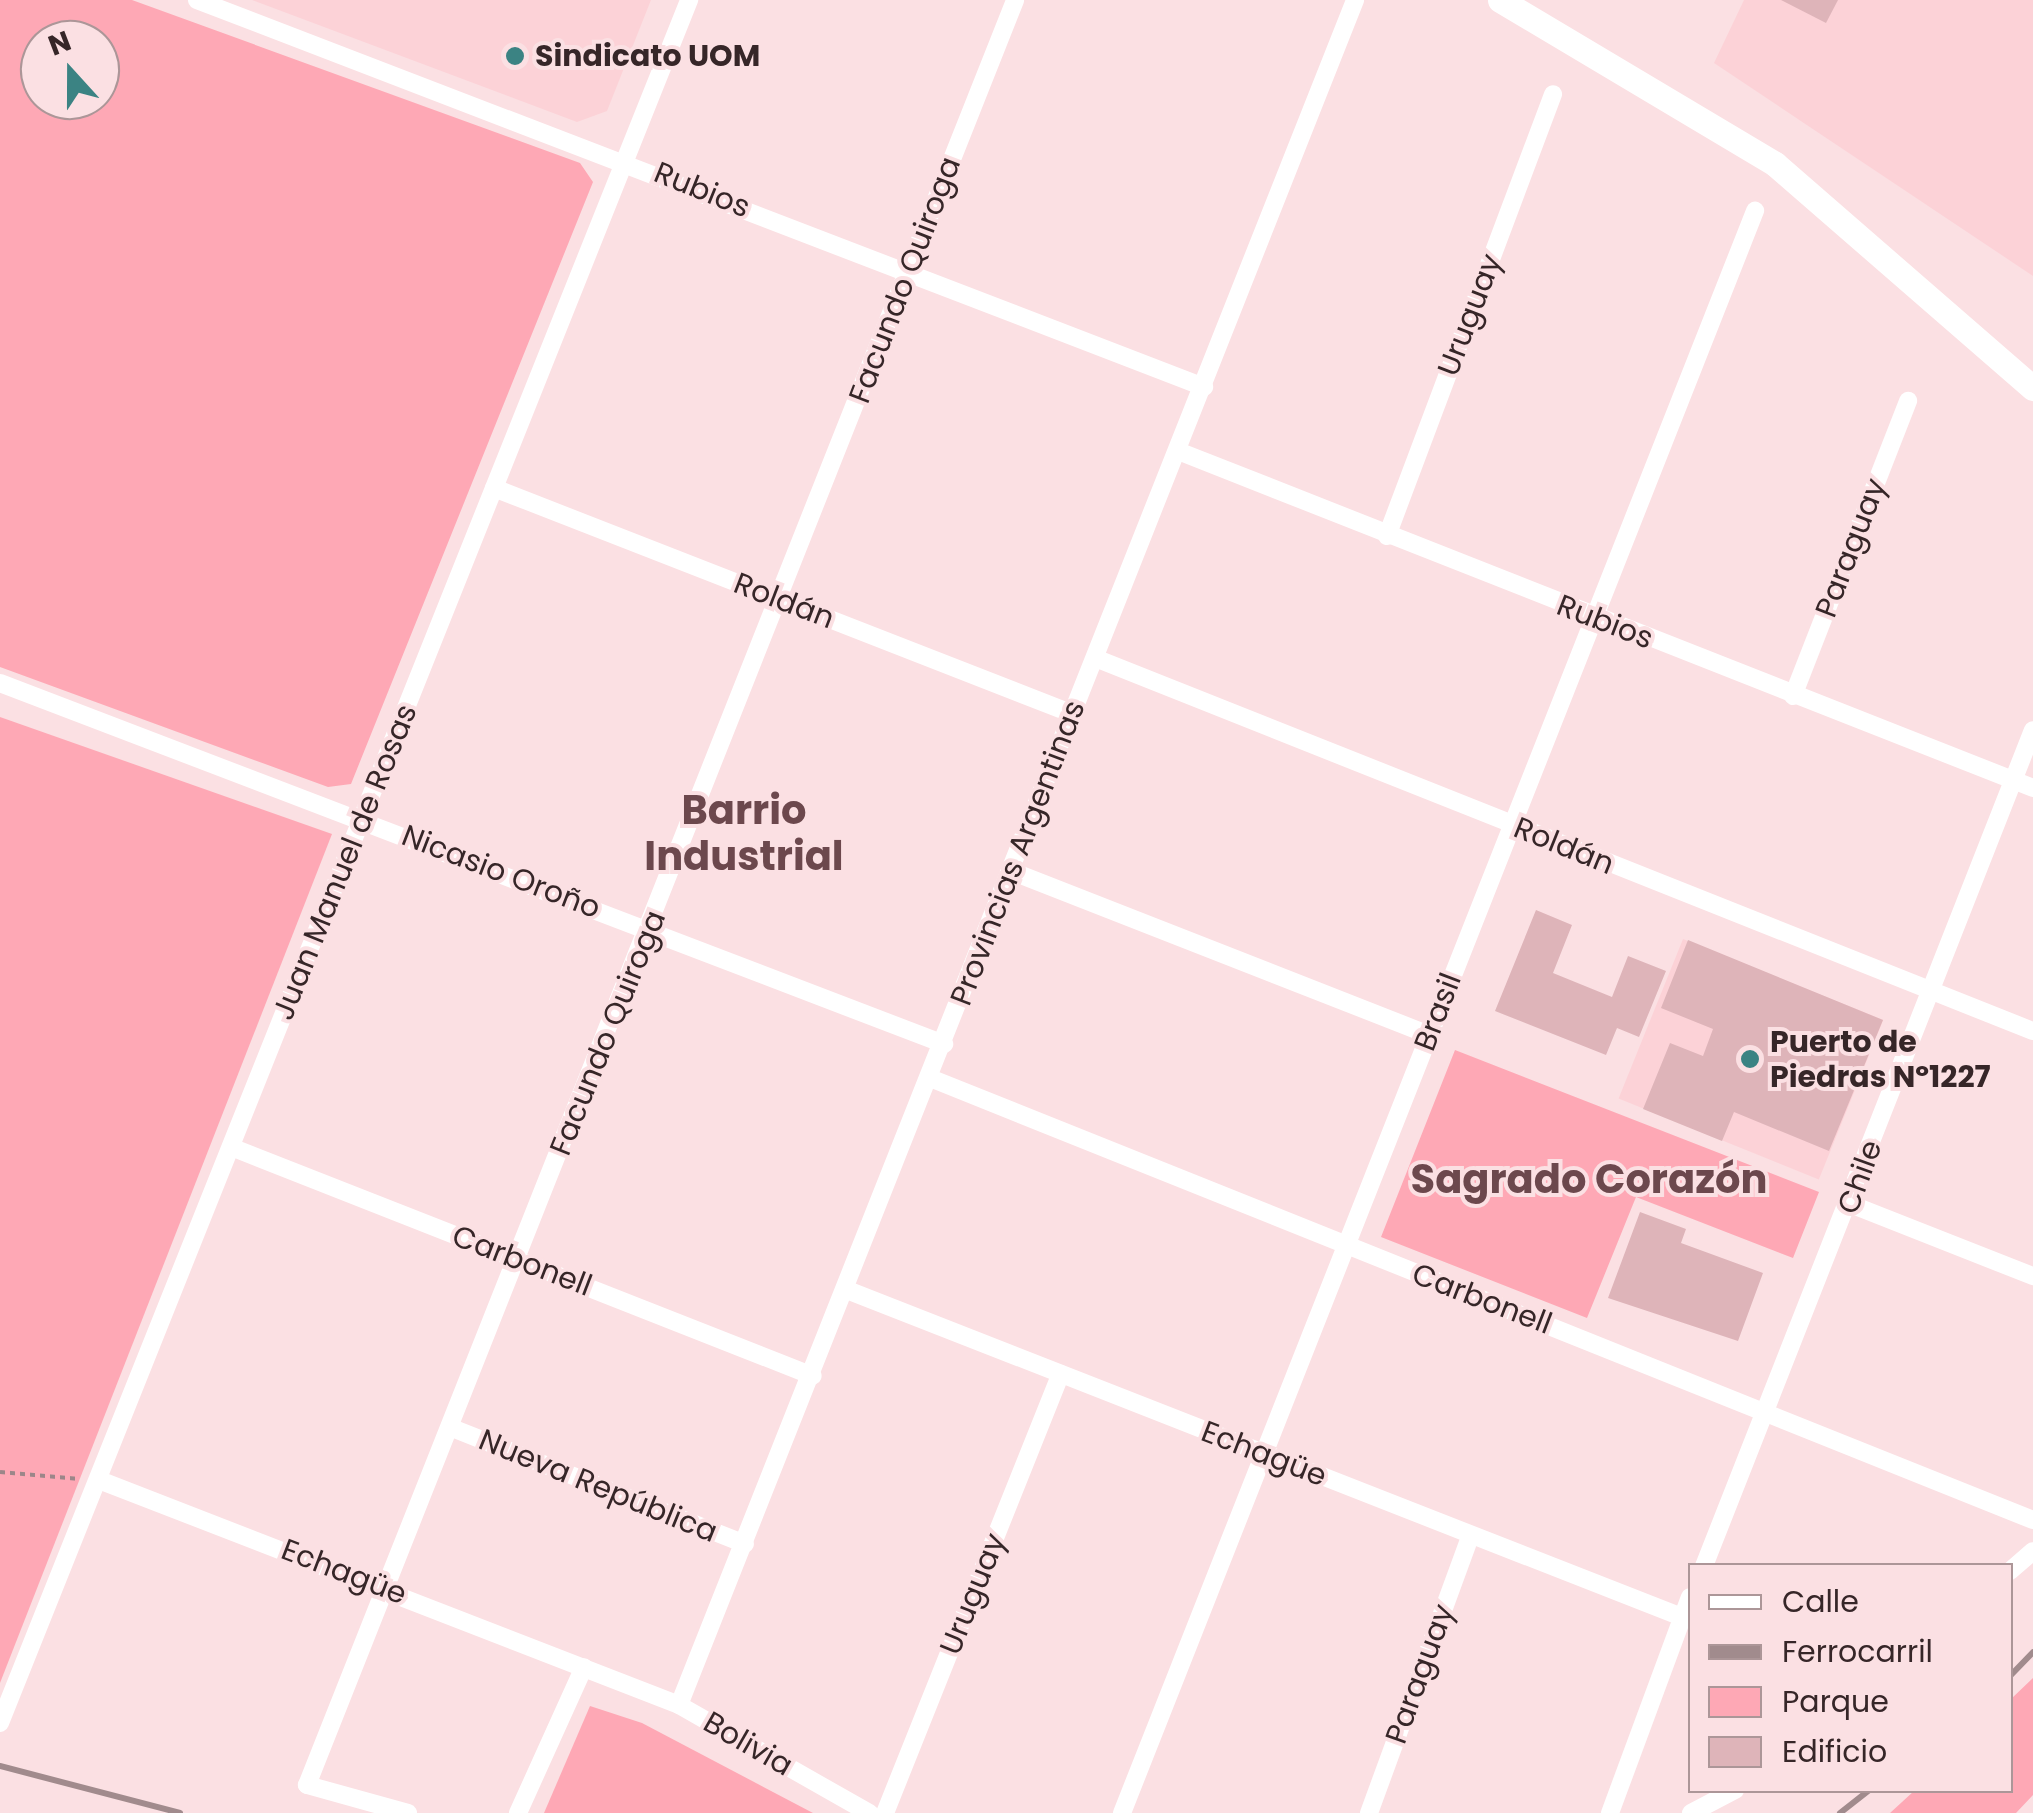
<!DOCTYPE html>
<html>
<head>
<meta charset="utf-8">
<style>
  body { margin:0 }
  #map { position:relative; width:2033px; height:1813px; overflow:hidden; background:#fbe0e3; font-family:Poppins,sans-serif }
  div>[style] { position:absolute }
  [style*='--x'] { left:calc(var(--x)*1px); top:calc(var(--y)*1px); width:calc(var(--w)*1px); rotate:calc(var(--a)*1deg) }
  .built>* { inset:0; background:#fcd2d7; transform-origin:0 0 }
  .green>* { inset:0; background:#fea8b5 }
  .building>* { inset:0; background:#deb4b9 }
  .path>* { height:4px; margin-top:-2px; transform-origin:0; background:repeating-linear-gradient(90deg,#9c8689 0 5px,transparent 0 10px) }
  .street>* { height:18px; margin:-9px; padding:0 9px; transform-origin:9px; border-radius:9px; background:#fff }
  .primary>* { height:25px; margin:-12.5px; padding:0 12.5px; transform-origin:12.5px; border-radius:12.5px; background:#fff }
  .rail>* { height:6px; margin:-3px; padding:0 3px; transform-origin:3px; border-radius:3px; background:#a18b8d }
  .dots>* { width:28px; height:28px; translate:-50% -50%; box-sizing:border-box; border:5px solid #fbe0e3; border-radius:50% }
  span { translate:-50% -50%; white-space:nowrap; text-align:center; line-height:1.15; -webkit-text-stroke:8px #fbe0e3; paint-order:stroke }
  .poi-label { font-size:30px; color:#362628; font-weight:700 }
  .left { translate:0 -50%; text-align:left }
  .street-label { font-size:30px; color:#362628 }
  .district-label { font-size:40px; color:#6c484d; font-weight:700 }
  .legend { position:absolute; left:1688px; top:1563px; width:325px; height:230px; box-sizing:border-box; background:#fbe0e3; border:2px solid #ac9698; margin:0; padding:12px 18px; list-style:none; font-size:30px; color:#362628 }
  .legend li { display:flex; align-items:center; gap:20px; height:50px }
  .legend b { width:50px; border:2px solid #ac9698 }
  .north { position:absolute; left:20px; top:20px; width:100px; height:100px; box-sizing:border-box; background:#fbe0e3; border:2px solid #ac9698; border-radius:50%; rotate:339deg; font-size:28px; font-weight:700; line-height:40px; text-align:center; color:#362628 }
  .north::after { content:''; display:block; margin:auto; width:35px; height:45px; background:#3b8383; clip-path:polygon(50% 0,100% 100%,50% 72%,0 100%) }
</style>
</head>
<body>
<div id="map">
  <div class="built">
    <div style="clip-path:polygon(252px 0,651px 0,607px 111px,577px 122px)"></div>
    <div style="clip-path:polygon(1744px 0,2033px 0,2033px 276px,1714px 63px)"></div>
    <div style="left:1683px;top:939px;width:216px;height:172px;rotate:22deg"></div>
  </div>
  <div class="green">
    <div style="clip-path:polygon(evenodd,0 0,132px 0,580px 163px,593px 182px,351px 784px,328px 787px,0 667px,0 0,100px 40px,100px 100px,40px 100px,40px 40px,100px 40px)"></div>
    <div style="clip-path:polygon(0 717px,332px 834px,0 1683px)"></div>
    <div style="clip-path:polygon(1455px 1050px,1819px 1192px,1793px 1258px,1636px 1197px,1587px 1318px,1381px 1237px)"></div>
    <div style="clip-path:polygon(2033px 1678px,2033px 1795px,2016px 1813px,1890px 1813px,1914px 1791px,2010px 1790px,2011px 1699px)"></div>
    <div style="clip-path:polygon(590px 1706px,642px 1723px,813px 1813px,544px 1813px)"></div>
  </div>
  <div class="building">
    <div style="clip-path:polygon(1781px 0,1838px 0,1826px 23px)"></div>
    <div style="clip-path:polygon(1536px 910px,1572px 925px,1553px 973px,1612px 997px,1628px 956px,1666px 971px,1639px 1037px,1617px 1028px,1606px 1055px,1495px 1011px)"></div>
    <div style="clip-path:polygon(1688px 940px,1883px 1020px,1829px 1151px,1734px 1112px,1722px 1141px,1643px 1109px,1670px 1043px,1703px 1056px,1713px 1029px,1661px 1008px)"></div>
    <div style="clip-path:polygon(1640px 1212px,1686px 1229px,1681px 1243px,1763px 1273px,1738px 1341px,1608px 1298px)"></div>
  </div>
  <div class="path">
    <div style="--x:0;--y:1472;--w:80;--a:5"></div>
  </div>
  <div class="street">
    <div style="--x:197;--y:0;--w:1079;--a:21.02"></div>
    <div style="--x:1178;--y:451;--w:919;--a:21.51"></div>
    <div style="--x:494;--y:488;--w:622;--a:21.32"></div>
    <div style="--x:1387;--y:536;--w:472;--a:-69.4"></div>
    <div style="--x:1095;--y:658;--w:1009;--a:21.69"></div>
    <div style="--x:0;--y:683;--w:1011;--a:20.93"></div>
    <div style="--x:1793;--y:696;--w:317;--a:-68.7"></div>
    <div style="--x:1011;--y:871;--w:449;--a:21.4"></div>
    <div style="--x:930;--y:1078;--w:1188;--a:21.84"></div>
    <div style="--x:231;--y:1147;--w:625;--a:21.48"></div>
    <div style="--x:1850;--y:1204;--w:197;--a:21.5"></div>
    <div style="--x:847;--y:1290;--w:897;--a:21.39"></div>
    <div style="--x:452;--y:1428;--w:315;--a:21.6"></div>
    <div style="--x:99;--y:1480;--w:622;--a:21.2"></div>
    <div style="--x:679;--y:1705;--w:219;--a:29.6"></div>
    <div style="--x:1704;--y:1566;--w:898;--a:-68.52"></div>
    <div style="--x:2010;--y:1571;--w:30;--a:-41"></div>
    <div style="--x:679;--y:1705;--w:1834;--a:-68.37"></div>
    <div style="--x:0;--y:1723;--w:1856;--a:-68.2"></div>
    <div style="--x:408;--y:1813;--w:105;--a:-164.5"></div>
    <div style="--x:307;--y:1785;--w:1920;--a:-68.36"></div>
    <div style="--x:518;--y:1813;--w:160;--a:-65.7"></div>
    <div style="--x:885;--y:1813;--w:473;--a:-68.2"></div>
    <div style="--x:1122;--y:1813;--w:1723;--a:-68.44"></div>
    <div style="--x:1369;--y:1813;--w:296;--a:-69.9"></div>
    <div style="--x:1610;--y:1813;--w:230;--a:-69.7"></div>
    <div style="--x:1691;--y:1813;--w:50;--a:-27.6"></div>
  </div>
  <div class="primary">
    <div style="--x:1500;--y:0;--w:320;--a:30.8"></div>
    <div style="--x:1775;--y:164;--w:342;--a:41"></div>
  </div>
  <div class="rail">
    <div style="--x:2010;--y:1676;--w:33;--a:-46"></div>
    <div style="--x:0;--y:1766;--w:186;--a:14.6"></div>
    <div style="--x:1840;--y:1813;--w:37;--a:-38"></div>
  </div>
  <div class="dots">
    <div style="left:515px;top:56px;background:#3b8383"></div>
    <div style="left:1750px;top:1059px;background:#3b8383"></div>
  </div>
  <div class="poi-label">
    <span class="left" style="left:535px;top:56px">Sindicato UOM</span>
    <span class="left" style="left:1770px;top:1059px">Puerto de<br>Piedras Nº1227</span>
  </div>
  <div class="street-label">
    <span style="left:702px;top:190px;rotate:22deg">Rubios</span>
    <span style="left:905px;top:280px;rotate:-69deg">Facundo Quiroga</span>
    <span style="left:1470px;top:315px;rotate:-69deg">Uruguay</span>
    <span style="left:1851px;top:548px;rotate:-69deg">Paraguay</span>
    <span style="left:784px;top:601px;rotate:21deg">Roldán</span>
    <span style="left:1605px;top:622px;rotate:21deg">Rubios</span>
    <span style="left:1564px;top:846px;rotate:22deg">Roldán</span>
    <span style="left:1018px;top:853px;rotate:-69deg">Provincias Argentinas</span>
    <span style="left:345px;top:862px;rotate:-68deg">Juan Manuel de Rosas</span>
    <span style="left:501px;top:872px;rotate:21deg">Nicasio Oroño</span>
    <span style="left:1438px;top:1012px;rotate:-69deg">Brasil</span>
    <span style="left:608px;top:1033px;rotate:-68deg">Facundo Quiroga</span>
    <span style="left:1860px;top:1177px;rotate:-70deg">Chile</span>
    <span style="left:522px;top:1261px;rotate:21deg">Carbonell</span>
    <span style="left:1482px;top:1299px;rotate:21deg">Carbonell</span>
    <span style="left:1264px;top:1454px;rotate:21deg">Echagüe</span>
    <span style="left:598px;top:1486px;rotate:22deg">Nueva República</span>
    <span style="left:344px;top:1572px;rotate:21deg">Echagüe</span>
    <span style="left:973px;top:1594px;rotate:-68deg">Uruguay</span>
    <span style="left:1420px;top:1674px;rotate:-70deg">Paraguay</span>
    <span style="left:748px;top:1744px;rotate:30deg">Bolivia</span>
  </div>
  <div class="district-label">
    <span style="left:744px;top:833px">Barrio<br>Industrial</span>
    <span style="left:1589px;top:1179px">Sagrado Corazón</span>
  </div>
  <ul class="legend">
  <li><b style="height:12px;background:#fff"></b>Calle</li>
  <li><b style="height:12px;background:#a18b8d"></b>Ferrocarril</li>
  <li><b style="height:28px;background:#fea8b5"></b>Parque</li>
  <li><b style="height:28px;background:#deb4b9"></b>Edificio</li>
  </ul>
  <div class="north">N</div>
</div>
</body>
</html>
